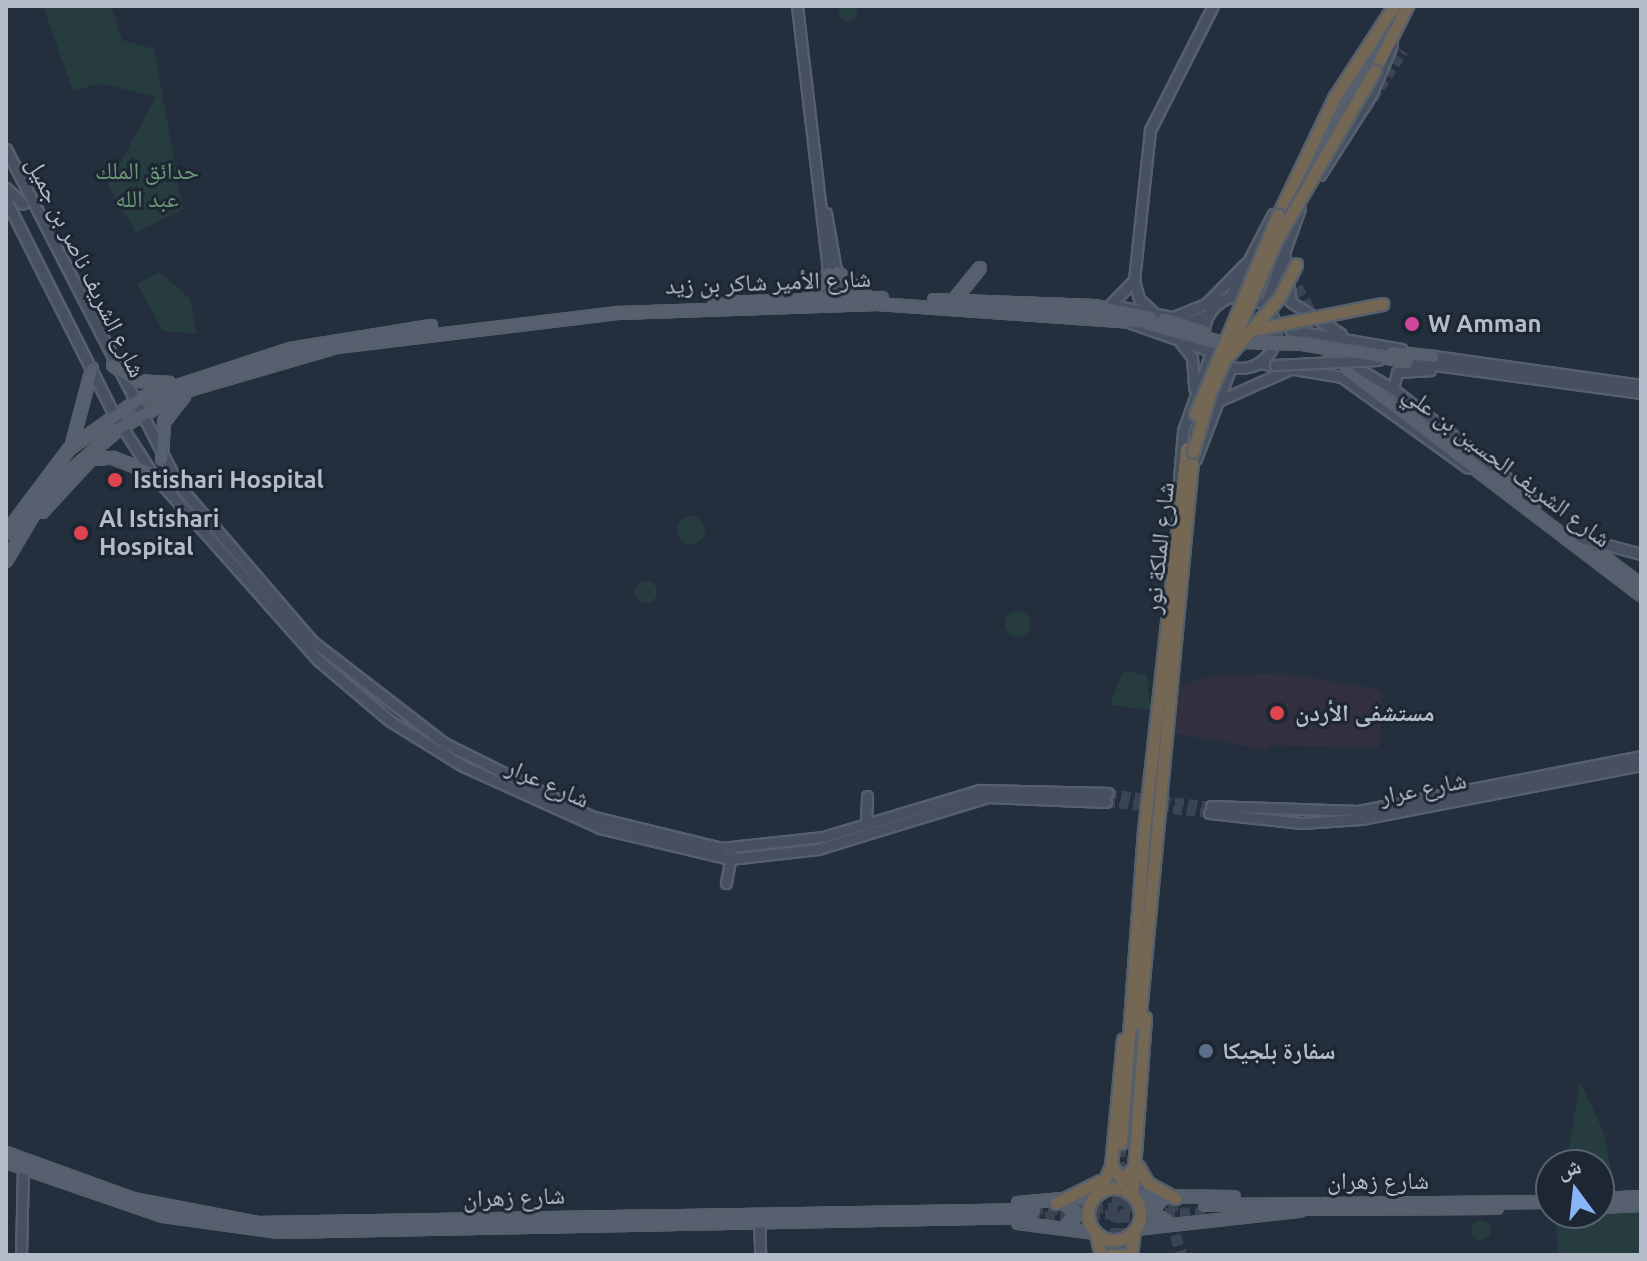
<!DOCTYPE html>
<html>
<head>
<meta charset="utf-8">
<style>
  body { margin:0 }
  #map { position:relative; width:1647px; height:1261px; overflow:hidden; background:#242f3e; font-family:Ubuntu,"Noto Naskh Arabic",sans-serif }
  div>[style] { position:absolute }
  [style*='--x'] { left:calc(var(--x)*1px); top:calc(var(--y)*1px); width:calc(var(--w)*1px); rotate:calc(var(--a)*1deg) }
  .medical>* { inset:0; background:#32303f }
  .green>* { inset:0; background:#263c3f }
  .round { border-radius:50% }
  .secondary-tunnel>* { height:9px; margin-top:-4.5px; transform-origin:0; background:repeating-linear-gradient(90deg,#3a4453 0 9px,transparent 0 13.5px) }
  .primary-tunnel>* { height:10px; margin-top:-5px; transform-origin:0; background:repeating-linear-gradient(90deg,#3a4453 0 10px,transparent 0 15px) }
  .highway-tunnel>* { height:11px; margin-top:-5.5px; transform-origin:0; background:repeating-linear-gradient(90deg,#3a4453 0 11px,transparent 0 16.5px) }
  .roads { filter:drop-shadow(2px 0 #565f6c) drop-shadow(-2px 0 #565f6c) drop-shadow(0 2px #565f6c) drop-shadow(0 -2px #565f6c) }
  .secondary>* { height:9px; margin:-4.5px; padding:0 4.5px; transform-origin:4.5px; border-radius:4.5px; background:#465061 }
  .secondary>.ring { margin:-4.5px; padding:0; box-sizing:content-box; background:none; border:9px solid #465061; border-radius:50% }
  .primary>* { height:10px; margin:-5px; padding:0 5px; transform-origin:5px; border-radius:5px; background:#56606e }
  .highway>* { height:11px; margin:-5.5px; padding:0 5.5px; transform-origin:5.5px; border-radius:5.5px; background:#746855 }
  .highway>.ring { margin:-5.5px; padding:0; box-sizing:content-box; background:none; border:11px solid #746855; border-radius:50% }
  .bridges { filter:drop-shadow(2px 0 #565f6c) drop-shadow(-2px 0 #565f6c) drop-shadow(0 2px #565f6c) drop-shadow(0 -2px #565f6c) }
  .secondary-bridge>* { height:9px; margin:-4.5px; padding:0 4.5px; transform-origin:4.5px; border-radius:4.5px; background:#465061 }
  .primary-bridge>* { height:10px; margin:-5px; padding:0 5px; transform-origin:5px; border-radius:5px; background:#56606e }
  .highway-bridge>* { height:11px; margin:-5.5px; padding:0 5.5px; transform-origin:5.5px; border-radius:5.5px; background:#746855 }
  .dots>* { width:22px; height:22px; translate:-50% -50%; box-sizing:border-box; border:4px solid #1d2633; border-radius:50% }
  span { translate:-50% -50%; white-space:nowrap; text-align:center; line-height:1.15; -webkit-text-stroke:6px #1d2633; paint-order:stroke }
  .park-label { font-size:24px; color:#6b9a76 }
  .street-label { font-size:24px; color:#b4bcc9 }
  .poi-label { font-size:24px; color:#b4bcc9; font-weight:700 }
  .left { translate:0 -50%; text-align:left }
  .frame { position:absolute; inset:0; border:8px solid #b4bcc9; pointer-events:none }
  .north { position:absolute; left:1535px; top:1149px; width:80px; height:80px; box-sizing:border-box; background:#1d2633; border:2px solid #59626f; border-radius:50%; rotate:345deg; font-size:22px; font-weight:700; line-height:32px; text-align:center; color:#b4bcc9 }
  .north::after { content:''; display:block; margin:auto; width:28px; height:36px; background:#8ab4f8; clip-path:polygon(50% 0,100% 100%,50% 72%,0 100%) }
</style>
</head>
<body>
<div id="map">
  <div class="medical">
    <div style="clip-path:polygon(1284px 673px,1383px 690px,1379px 748px,1269px 745px,1267px 750px,1172px 733px,1180px 685px,1215px 676px)"></div>
  </div>
  <div class="green">
    <div class="round" style="left:839px;top:3px;width:18px;height:18px"></div>
    <div style="clip-path:polygon(43px 6px,111px 6px,122px 40px,154px 49px,183px 209px,136px 233px,108px 185px,156px 97px,99px 83px,73px 91px)"></div>
    <div style="clip-path:polygon(160px 272px,190px 299px,197px 334px,163px 331px,137px 284px)"></div>
    <div class="round" style="left:677px;top:516px;width:28px;height:28px"></div>
    <div class="round" style="left:635px;top:581px;width:22px;height:22px"></div>
    <div class="round" style="left:1005px;top:611px;width:26px;height:26px"></div>
    <div style="clip-path:polygon(1123px 671px,1147px 675px,1150px 710px,1110px 705px)"></div>
    <div style="clip-path:polygon(1580px 1081px,1604px 1133px,1614px 1185px,1599px 1188px,1599px 1165px,1566px 1165px)"></div>
    <div style="clip-path:polygon(1641px 1207px,1641px 1255px,1558px 1255px,1555px 1213px)"></div>
    <div class="round" style="left:1471px;top:1220px;width:20px;height:20px"></div>
  </div>
  <div class="secondary-tunnel">
    <div style="--x:1366;--y:110;--w:70;--a:-57.2"></div>
    <div style="--x:1108;--y:793;--w:104;--a:7.2"></div>
    <div style="--x:1106;--y:802;--w:104;--a:6.1"></div>
  </div>
  <div class="primary-tunnel">
    <div style="--x:1290;--y:274;--w:91;--a:59.8"></div>
    <div style="--x:1033;--y:1210;--w:150;--a:-1.5"></div>
    <div style="--x:1030;--y:1217;--w:175;--a:-1.6"></div>
  </div>
  <div class="highway-tunnel">
    <div style="--x:1170;--y:1219;--w:38;--a:72"></div>
    <div style="--x:1114;--y:1255;--w:112;--a:-86.4"></div>
    <div style="--x:1123;--y:1255;--w:83;--a:-87.9"></div>
  </div>
  <div class="roads">
    <div class="secondary">
      <div style="--x:797;--y:6;--w:302;--a:83.3"></div>
      <div style="--x:6;--y:149;--w:380;--a:62.8"></div>
      <div style="--x:180;--y:487;--w:203;--a:49.4"></div>
      <div style="--x:312;--y:641;--w:167;--a:37.7"></div>
      <div style="--x:444;--y:743;--w:164;--a:26.4"></div>
      <div style="--x:591;--y:816;--w:134;--a:13.8"></div>
      <div style="--x:721;--y:848;--w:103;--a:-6.2"></div>
      <div style="--x:823;--y:837;--w:164;--a:-16.7"></div>
      <div style="--x:980;--y:790;--w:128;--a:1.3"></div>
      <div style="--x:1320;--y:175;--w:95;--a:-57.5"></div>
      <div style="--x:1371;--y:95;--w:54;--a:-67.2"></div>
      <div style="--x:6;--y:188;--w:23;--a:43"></div>
      <div style="--x:6;--y:200;--w:238;--a:63.3"></div>
      <div style="--x:113;--y:413;--w:72;--a:57"></div>
      <div style="--x:152;--y:473;--w:250;--a:48.4"></div>
      <div style="--x:318;--y:660;--w:94;--a:40.3"></div>
      <div style="--x:390;--y:721;--w:86;--a:31.7"></div>
      <div style="--x:463;--y:766;--w:150;--a:24.3"></div>
      <div style="--x:600;--y:828;--w:134;--a:13.4"></div>
      <div style="--x:730;--y:859;--w:89;--a:-6.5"></div>
      <div style="--x:818;--y:849;--w:178;--a:-17"></div>
      <div style="--x:988;--y:797;--w:118;--a:2.4"></div>
      <div style="--x:826;--y:213;--w:93;--a:80.1"></div>
      <div style="--x:1284;--y:252;--w:50;--a:82"></div>
      <div style="--x:1291;--y:302;--w:59;--a:32.6"></div>
      <div class="ring" style="left:1204px;top:296px;width:63px;height:63px"></div>
      <div style="--x:1229;--y:298;--w:95;--a:-62.4"></div>
      <div style="--x:1110;--y:305;--w:35;--a:-46"></div>
      <div style="--x:1112;--y:305;--w:82;--a:11.3"></div>
      <div style="--x:1192;--y:321;--w:18;--a:-22"></div>
      <div style="--x:1265;--y:306;--w:104;--a:-70.3"></div>
      <div style="--x:1152;--y:311;--w:18;--a:-137"></div>
      <div style="--x:1139;--y:299;--w:20;--a:-105"></div>
      <div style="--x:1134;--y:280;--w:151;--a:-83.9"></div>
      <div style="--x:1150;--y:130;--w:139;--a:-63.1"></div>
      <div style="--x:1176;--y:316;--w:32;--a:-22"></div>
      <div style="--x:1206;--y:304;--w:56;--a:-45.7"></div>
      <div style="--x:1131;--y:323;--w:84;--a:19.5"></div>
      <div style="--x:1290;--y:330;--w:113;--a:9.7"></div>
      <div style="--x:1304;--y:336;--w:104;--a:30.8"></div>
      <div style="--x:1393;--y:389;--w:142;--a:37.8"></div>
      <div style="--x:1181;--y:343;--w:18;--a:52"></div>
      <div style="--x:1192;--y:357;--w:31;--a:86"></div>
      <div style="--x:1427;--y:355;--w:216;--a:8"></div>
      <div style="--x:1406;--y:361;--w:237;--a:7.8"></div>
      <div style="--x:1259;--y:363;--w:84;--a:9.6"></div>
      <div style="--x:1342;--y:377;--w:155;--a:35.8"></div>
      <div style="--x:1393;--y:389;--w:17;--a:-77"></div>
      <div style="--x:1397;--y:372;--w:33;--a:-3"></div>
      <div style="--x:1216;--y:402;--w:81;--a:-24"></div>
      <div style="--x:1196;--y:459;--w:98;--a:-69.2"></div>
      <div style="--x:1178;--y:491;--w:60;--a:-85.2"></div>
      <div style="--x:1183;--y:431;--w:83;--a:-70.3"></div>
      <div style="--x:1578;--y:537;--w:65;--a:15.1"></div>
      <div style="--x:1211;--y:806;--w:147;--a:1.9"></div>
      <div style="--x:1358;--y:811;--w:288;--a:-11"></div>
      <div style="--x:1209;--y:813;--w:93;--a:6.2"></div>
      <div style="--x:1301;--y:823;--w:60;--a:-3.8"></div>
      <div style="--x:1361;--y:819;--w:285;--a:-10.9"></div>
      <div style="--x:866;--y:825;--w:29;--a:-88"></div>
      <div style="--x:726;--y:883;--w:29;--a:-80"></div>
      <div style="--x:759;--y:1219;--w:36;--a:88"></div>
      <div style="--x:21;--y:1255;--w:86;--a:-88.7"></div>
    </div>
    <div class="primary">
      <div style="--x:1305;--y:171;--w:140;--a:-61.4"></div>
      <div style="--x:837;--y:272;--w:40;--a:39"></div>
      <div style="--x:807;--y:299;--w:34;--a:-50"></div>
      <div style="--x:934;--y:300;--w:161;--a:2.1"></div>
      <div style="--x:1095;--y:306;--w:57;--a:11.1"></div>
      <div style="--x:954;--y:300;--w:41;--a:-50.9"></div>
      <div style="--x:714;--y:303;--w:168;--a:-1.7"></div>
      <div style="--x:1392;--y:352;--w:42;--a:6.8"></div>
      <div style="--x:113;--y:365;--w:27;--a:36"></div>
      <div style="--x:135;--y:381;--w:34;--a:3"></div>
      <div style="--x:1347;--y:371;--w:370;--a:37.3"></div>
      <div style="--x:72;--y:444;--w:78;--a:-75.1"></div>
      <div style="--x:162;--y:459;--w:37;--a:-87"></div>
      <div style="--x:164;--y:422;--w:33;--a:-52"></div>
      <div style="--x:1497;--y:474;--w:48;--a:37.3"></div>
      <div style="--x:42;--y:512;--w:72;--a:-47.2"></div>
      <div style="--x:91;--y:459;--w:22;--a:-3"></div>
      <div style="--x:113;--y:458;--w:42;--a:21"></div>
      <div style="--x:6;--y:533;--w:105;--a:-53.1"></div>
      <div style="--x:69;--y:449;--w:88;--a:-35.3"></div>
      <div style="--x:141;--y:398;--w:157;--a:-18.2"></div>
      <div style="--x:290;--y:349;--w:143;--a:-9.3"></div>
      <div style="--x:1601;--y:555;--w:50;--a:36.9"></div>
      <div style="--x:6;--y:561;--w:80;--a:-59.3"></div>
      <div style="--x:47;--y:492;--w:98;--a:-41.3"></div>
      <div style="--x:121;--y:427;--w:77;--a:-28.6"></div>
      <div style="--x:189;--y:390;--w:154;--a:-16.2"></div>
      <div style="--x:337;--y:347;--w:285;--a:-6.9"></div>
      <div style="--x:620;--y:313;--w:257;--a:-2"></div>
      <div style="--x:877;--y:304;--w:273;--a:4"></div>
      <div style="--x:6;--y:1153;--w:135;--a:19.9"></div>
      <div style="--x:133;--y:1199;--w:127;--a:10.9"></div>
      <div style="--x:258;--y:1223;--w:775;--a:-0.96"></div>
      <div style="--x:6;--y:1162;--w:166;--a:19"></div>
      <div style="--x:163;--y:1216;--w:117;--a:7.9"></div>
      <div style="--x:279;--y:1232;--w:751;--a:-1.14"></div>
      <div style="--x:1133;--y:1196;--w:101;--a:0.6"></div>
      <div style="--x:1164;--y:1197;--w:21;--a:133"></div>
      <div style="--x:1150;--y:1212;--w:18;--a:29"></div>
      <div style="--x:1599;--y:1199;--w:42;--a:-2.7"></div>
      <div style="--x:1018;--y:1203;--w:78;--a:-5.1"></div>
      <div style="--x:1205;--y:1205;--w:346;--a:-0.5"></div>
      <div style="--x:1599;--y:1207;--w:42;--a:-2.7"></div>
      <div style="--x:1293;--y:1209;--w:204;--a:-0.3"></div>
      <div style="--x:1018;--y:1223;--w:78;--a:7.4"></div>
      <div style="--x:1064;--y:1228;--w:18;--a:-45"></div>
      <div style="--x:1077;--y:1215;--w:17;--a:-135"></div>
      <div style="--x:1136;--y:1229;--w:165;--a:-6.3"></div>
    </div>
    <div class="highway">
      <div style="--x:1375;--y:70;--w:72;--a:-63.4"></div>
      <div style="--x:1278;--y:215;--w:130;--a:-64.4"></div>
      <div style="--x:1334;--y:98;--w:110;--a:-56.9"></div>
      <div style="--x:1139;--y:1024;--w:575;--a:-84.61"></div>
      <div style="--x:1121;--y:1143;--w:314;--a:-85.8"></div>
      <div style="--x:1144;--y:830;--w:384;--a:-83.7"></div>
      <div style="--x:1111;--y:1166;--w:17;--a:50"></div>
      <div style="--x:1122;--y:1179;--w:18;--a:-45"></div>
      <div style="--x:1138;--y:1166;--w:20;--a:60"></div>
      <div style="--x:1148;--y:1183;--w:31;--a:29"></div>
      <div class="ring" style="left:1088px;top:1188px;width:41px;height:41px"></div>
      <div style="--x:1099;--y:1193;--w:30;--a:-66"></div>
      <div style="--x:1111;--y:1166;--w:127;--a:-84.6"></div>
      <div style="--x:1132;--y:1195;--w:178;--a:-85.8"></div>
      <div style="--x:1056;--y:1203;--w:49;--a:-26.6"></div>
      <div style="--x:1096;--y:1234;--w:22;--a:77"></div>
      <div style="--x:1111;--y:1255;--w:15;--a:0"></div>
      <div style="--x:1131;--y:1255;--w:23;--a:-83"></div>
    </div>
  </div>
  <div class="bridges">
    <div class="secondary-bridge">
      <div style="--x:1275;--y:365;--w:103;--a:-2.8"></div>
    </div>
    <div class="primary-bridge">
      <div style="--x:1165;--y:321;--w:40;--a:18"></div>
      <div style="--x:1149;--y:323;--w:69;--a:15"></div>
      <div style="--x:1216;--y:341;--w:86;--a:2"></div>
      <div style="--x:1302;--y:344;--w:105;--a:9.3"></div>
    </div>
    <div class="highway-bridge">
      <div style="--x:1252;--y:330;--w:133;--a:-11.3"></div>
      <div style="--x:1228;--y:356;--w:77;--a:-48.7"></div>
      <div style="--x:1279;--y:298;--w:38;--a:-63"></div>
      <div style="--x:1195;--y:414;--w:216;--a:-67.4"></div>
      <div style="--x:1193;--y:452;--w:61;--a:-73.9"></div>
      <div style="--x:1210;--y:393;--w:168;--a:-66.5"></div>
      <div style="--x:1277;--y:239;--w:195;--a:-59.9"></div>
    </div>
  </div>
  <div class="dots">
    <div style="left:1412px;top:324px;background:#d1479c"></div>
    <div style="left:115px;top:480px;background:#e0444e"></div>
    <div style="left:81px;top:533px;background:#e0444e"></div>
    <div style="left:1277px;top:713px;background:#e0444e"></div>
    <div style="left:1206px;top:1051px;background:#5c6f8a"></div>
  </div>
  <div class="park-label">
    <span style="left:147px;top:185px">حدائق الملك<br>عبد الله</span>
  </div>
  <div class="street-label">
    <span style="left:86px;top:267px;rotate:64deg">شارع الشريف ناصر بن جميل</span>
    <span style="left:768px;top:282px;rotate:-2deg">شارع الأمير شاكر بن زيد</span>
    <span style="left:1507px;top:466px;rotate:37deg">شارع الشريف الحسين بن علي</span>
    <span style="left:1159px;top:548px;rotate:-84deg">شارع الملكة نور</span>
    <span style="left:548px;top:783px;rotate:24deg">شارع عرار</span>
    <span style="left:1423px;top:788px;rotate:-11deg">شارع عرار</span>
    <span style="left:1378px;top:1181px">شارع زهران</span>
    <span style="left:514px;top:1197px;rotate:-2deg">شارع زهران</span>
  </div>
  <div class="poi-label">
    <span class="left" style="left:1428px;top:324px">W Amman</span>
    <span class="left" style="left:133px;top:480px">Istishari Hospital</span>
    <span class="left" style="left:99px;top:533px">Al Istishari<br>Hospital</span>
    <span class="left" style="left:1295px;top:713px">مستشفى الأردن</span>
    <span class="left" style="left:1222px;top:1051px">سفارة بلجيكا</span>
  </div>
  <div class="frame"></div>
  <div class="north">ش</div>
</div>
</body>
</html>
